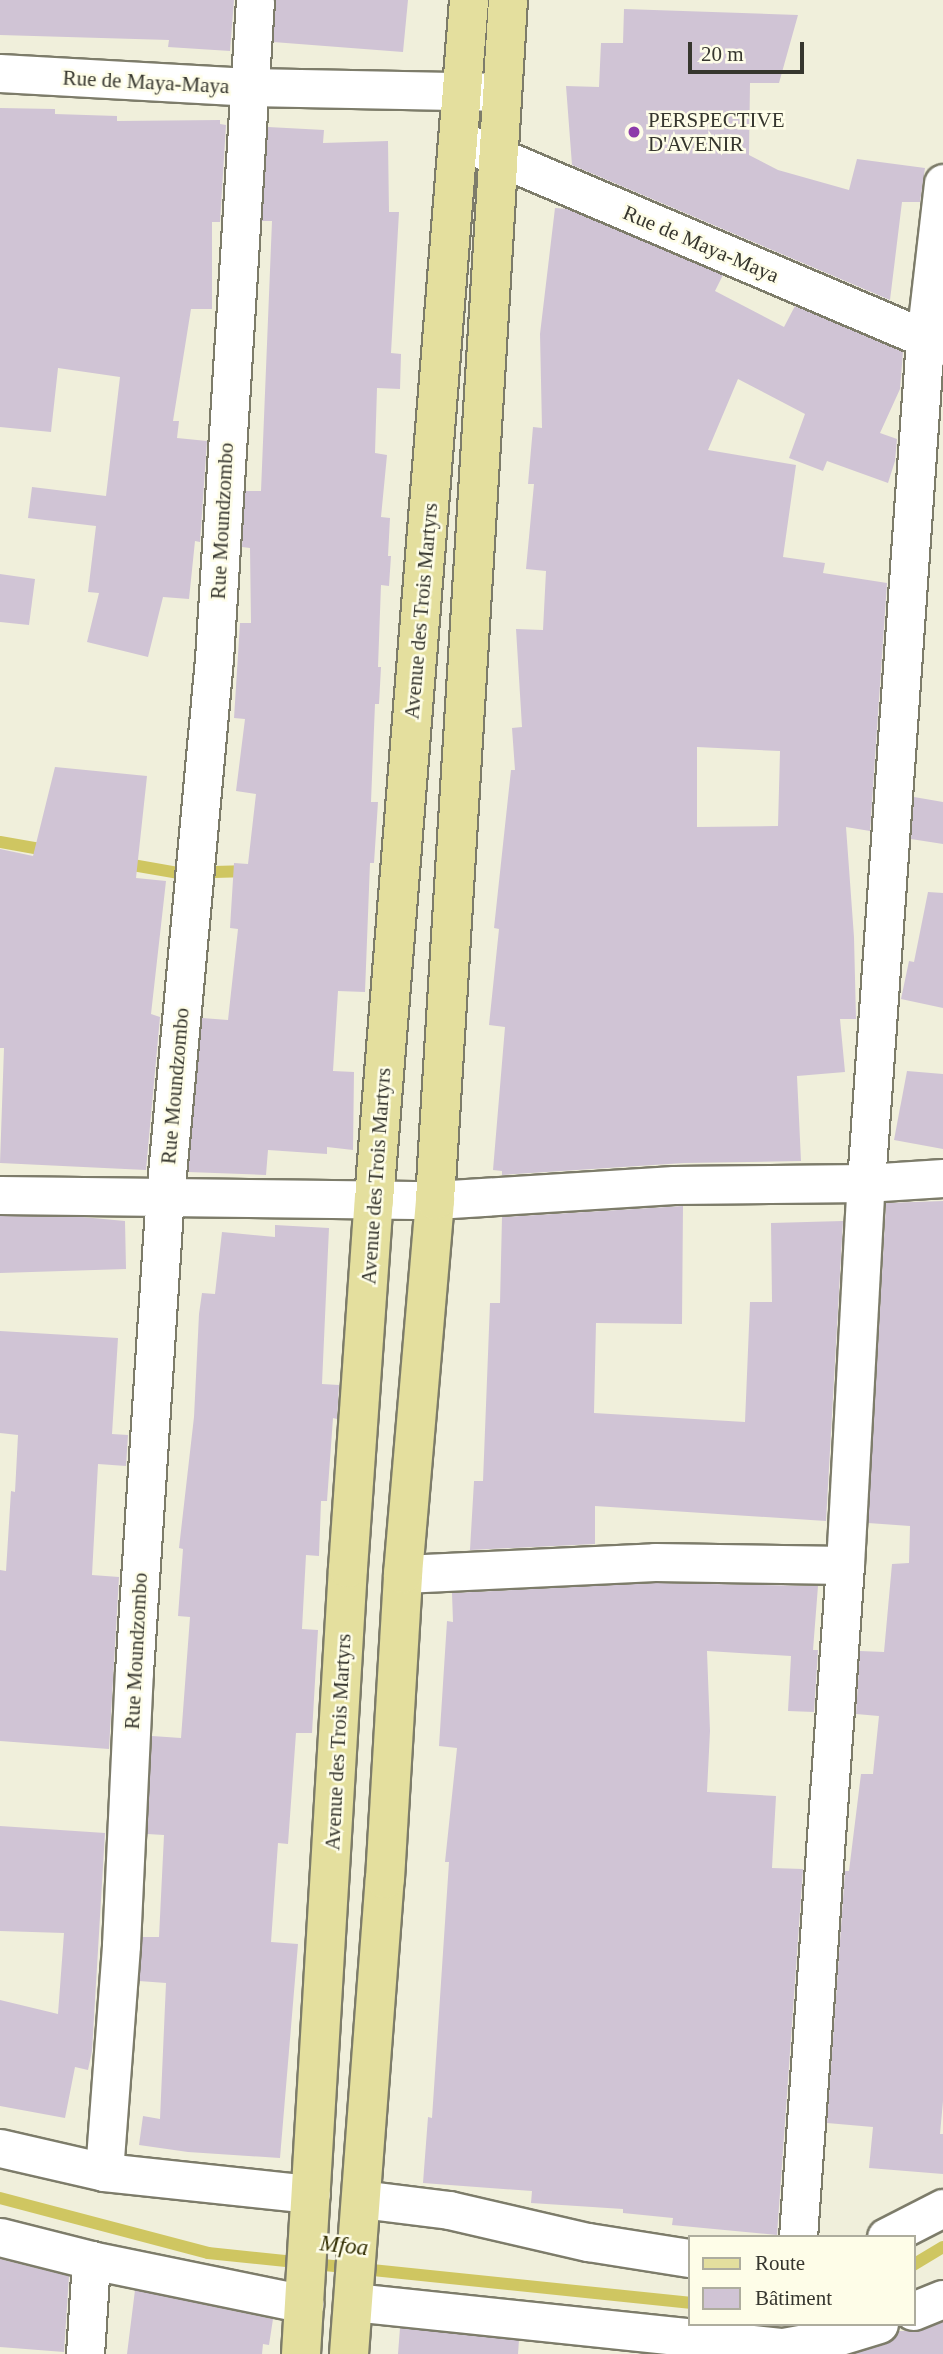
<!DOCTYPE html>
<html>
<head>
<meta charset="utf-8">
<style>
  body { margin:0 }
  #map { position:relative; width:943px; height:2354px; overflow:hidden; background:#f0efdb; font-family:Georgia,serif }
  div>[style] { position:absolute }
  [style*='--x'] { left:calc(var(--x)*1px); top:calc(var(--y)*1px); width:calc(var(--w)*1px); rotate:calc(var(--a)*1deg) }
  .stream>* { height:12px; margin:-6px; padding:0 6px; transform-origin:6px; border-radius:6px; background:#cfc661 }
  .building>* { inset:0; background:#d0c4d5 }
  .roads { filter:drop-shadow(2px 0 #7d7c6a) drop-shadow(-2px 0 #7d7c6a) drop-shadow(0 2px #7d7c6a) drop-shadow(0 -2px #7d7c6a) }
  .minor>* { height:37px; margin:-18.5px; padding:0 18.5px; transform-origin:18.5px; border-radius:18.5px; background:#fff }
  .primary>* { height:38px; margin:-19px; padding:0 19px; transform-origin:19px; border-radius:19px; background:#e4df9e }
  .dots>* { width:19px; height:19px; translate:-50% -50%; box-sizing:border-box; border:4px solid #fefde8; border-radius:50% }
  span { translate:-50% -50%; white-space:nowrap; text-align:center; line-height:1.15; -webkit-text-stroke:5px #fefde8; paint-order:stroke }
  .street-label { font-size:21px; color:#36362e }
  .poi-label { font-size:21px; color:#36362e }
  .left { translate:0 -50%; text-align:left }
  .water-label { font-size:23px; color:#322e02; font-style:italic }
  .legend { position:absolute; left:688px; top:2235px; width:228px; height:91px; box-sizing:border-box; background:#fefde8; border:2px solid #aead9e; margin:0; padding:9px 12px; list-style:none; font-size:21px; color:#36362e }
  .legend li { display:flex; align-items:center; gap:14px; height:35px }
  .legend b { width:35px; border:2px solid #aead9e }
  .scale { position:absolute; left:688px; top:42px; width:116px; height:32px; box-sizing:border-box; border:4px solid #36362e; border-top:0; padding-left:9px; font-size:21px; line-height:24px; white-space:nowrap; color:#36362e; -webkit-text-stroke:5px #fefde8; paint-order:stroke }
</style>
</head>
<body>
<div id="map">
  <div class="stream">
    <div style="--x:0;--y:842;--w:52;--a:10"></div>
    <div style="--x:121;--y:863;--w:59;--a:9.8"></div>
    <div style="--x:179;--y:873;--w:70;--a:-1.6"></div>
    <div style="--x:0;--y:2198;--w:215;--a:14.8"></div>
    <div style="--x:208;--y:2253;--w:484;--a:5.9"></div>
    <div style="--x:913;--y:2265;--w:35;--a:-31"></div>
  </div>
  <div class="building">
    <div style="clip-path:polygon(0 0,234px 0,230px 51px,168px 47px,169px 40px,0 35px)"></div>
    <div style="clip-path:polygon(276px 0,408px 0,403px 52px,273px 42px)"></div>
    <div style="clip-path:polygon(624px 9px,798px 15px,779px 83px,750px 83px,749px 155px,778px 170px,849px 190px,857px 159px,925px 168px,920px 202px,902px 202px,890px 300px,572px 165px,566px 86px,599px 87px,601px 43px,623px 43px)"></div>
    <div style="clip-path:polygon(0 108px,55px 109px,55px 114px,117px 116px,117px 121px,220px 120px,220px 124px,226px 125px,220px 222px,212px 222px,212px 309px,191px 309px,173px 421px,179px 421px,177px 438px,207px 441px,200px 542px,195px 541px,189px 599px,163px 597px,148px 657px,87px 642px,99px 593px,88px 592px,96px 526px,28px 518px,32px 487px,106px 496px,120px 377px,58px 368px,51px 432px,0 427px)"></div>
    <div style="clip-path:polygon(268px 127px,324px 130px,323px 143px,388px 141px,389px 212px,399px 212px,391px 353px,401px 354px,400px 389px,377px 388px,375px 453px,387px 455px,381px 517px,390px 518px,388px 556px,391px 556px,389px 586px,381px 585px,378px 667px,381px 667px,379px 704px,375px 704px,371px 802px,378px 802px,374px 863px,370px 863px,365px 992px,338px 991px,333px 1071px,354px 1072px,353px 1150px,327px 1147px,327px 1154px,268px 1150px,266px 1175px,188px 1172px,202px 1018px,228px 1020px,238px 929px,230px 928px,234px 863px,248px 864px,256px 794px,236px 791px,245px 719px,234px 718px,240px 623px,251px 623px,250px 548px,242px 547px,245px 491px,261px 491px,272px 221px,262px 221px)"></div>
    <div style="clip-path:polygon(evenodd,555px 208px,568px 209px,723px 275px,715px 291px,784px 327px,795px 306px,903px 352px,900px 389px,880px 433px,897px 439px,895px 461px,888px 483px,827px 461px,823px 471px,789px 458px,805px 414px,738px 379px,708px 450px,796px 465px,783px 557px,825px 563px,823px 573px,887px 583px,870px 831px,846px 827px,854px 937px,856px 1019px,840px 1019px,845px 1072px,797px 1076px,801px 1161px,684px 1163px,502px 1175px,502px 1171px,493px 1170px,505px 1027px,489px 1025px,499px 929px,494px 928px,511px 770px,515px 770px,512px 728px,522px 727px,516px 629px,543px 630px,546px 571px,526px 569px,534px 484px,528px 484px,533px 427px,542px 428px,540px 334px,555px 208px,697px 747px,780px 751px,778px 826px,697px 827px,697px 747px)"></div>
    <div style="clip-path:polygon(0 574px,35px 579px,29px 625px,0 622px)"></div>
    <div style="clip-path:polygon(55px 767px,147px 776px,136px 878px,166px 881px,151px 1014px,160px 1017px,146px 1170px,0 1163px,4px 1048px,0 1048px,0 849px,33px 856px)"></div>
    <div style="clip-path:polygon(914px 797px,943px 802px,943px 844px,911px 839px)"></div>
    <div style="clip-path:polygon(928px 892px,943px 893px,943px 1008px,901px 999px,909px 961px,914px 962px)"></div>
    <div style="clip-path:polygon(907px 1071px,943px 1074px,943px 1149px,894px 1140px)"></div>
    <div style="clip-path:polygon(943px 1201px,943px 2101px,940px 2134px,943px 2134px,943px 2174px,869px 2168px,873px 2127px,827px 2123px,845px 1871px,849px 1871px,861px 1774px,873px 1774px,879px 1716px,856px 1714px,860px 1651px,884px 1652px,892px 1564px,909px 1563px,910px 1526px,868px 1523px,886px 1203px)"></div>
    <div style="clip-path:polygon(683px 1206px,682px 1324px,596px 1323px,594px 1413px,745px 1422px,750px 1302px,772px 1302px,771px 1223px,843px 1221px,826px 1521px,595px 1506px,595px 1544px,470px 1550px,474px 1481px,483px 1481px,490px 1303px,500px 1303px,502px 1217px)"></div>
    <div style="clip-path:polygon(0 1216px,82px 1217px,125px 1221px,126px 1269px,0 1273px)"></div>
    <div style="clip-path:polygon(275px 1225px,329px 1228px,322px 1384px,339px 1385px,337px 1419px,333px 1418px,327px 1501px,321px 1501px,319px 1556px,306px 1555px,302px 1629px,318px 1630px,312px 1733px,296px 1733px,288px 1844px,278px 1843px,271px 1942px,298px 1944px,280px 2158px,188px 2152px,139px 2145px,143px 2116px,160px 2119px,166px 1983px,139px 1981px,142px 1937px,159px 1937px,164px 1835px,147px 1834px,152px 1736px,181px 1738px,190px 1617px,178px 1616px,183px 1549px,179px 1548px,194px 1417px,199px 1314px,202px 1293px,215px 1294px,222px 1232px,275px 1237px)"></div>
    <div style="clip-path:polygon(0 1331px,118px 1338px,112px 1434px,128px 1435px,126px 1466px,98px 1464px,92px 1575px,119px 1577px,109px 1749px,0 1741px,0 1570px,6px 1571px,11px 1491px,15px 1492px,18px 1435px,0 1433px)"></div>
    <div style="clip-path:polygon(655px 1583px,818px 1586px,813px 1650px,818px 1650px,814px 1712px,788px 1711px,791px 1656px,707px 1651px,710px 1731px,707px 1792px,776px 1796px,772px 1868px,803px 1869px,777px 2235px,672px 2225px,673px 2218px,623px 2213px,623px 2209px,531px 2203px,532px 2191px,423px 2183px,428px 2117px,432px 2118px,449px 1862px,445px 1862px,457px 1748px,439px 1746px,447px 1621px,453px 1622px,452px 1593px)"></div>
    <div style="clip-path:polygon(0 1826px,105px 1833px,92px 2051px,88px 2070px,75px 2067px,65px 2118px,0 2106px,0 2000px,58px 2014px,64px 1933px,0 1931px)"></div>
    <div style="clip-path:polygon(0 2259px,69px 2276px,64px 2352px,0 2347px)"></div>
    <div style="clip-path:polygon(135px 2290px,273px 2319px,269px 2345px,263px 2344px,262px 2354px,127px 2354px)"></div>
    <div style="clip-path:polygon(943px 2322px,943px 2354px,853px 2354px,886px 2344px,898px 2331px,920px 2331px)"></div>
    <div style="clip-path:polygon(400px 2328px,519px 2340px,518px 2354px,398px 2354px)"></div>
  </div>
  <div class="roads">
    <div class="minor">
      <div style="--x:0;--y:73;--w:249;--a:3.2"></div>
      <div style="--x:249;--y:87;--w:253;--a:1.1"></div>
      <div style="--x:459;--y:140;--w:526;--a:23.06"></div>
      <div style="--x:0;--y:1195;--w:435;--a:0.7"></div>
      <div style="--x:435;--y:1200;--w:239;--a:-3.6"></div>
      <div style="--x:674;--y:1185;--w:192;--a:-0.6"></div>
      <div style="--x:866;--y:1183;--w:77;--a:-3.7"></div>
      <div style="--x:403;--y:1574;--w:252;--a:-2.7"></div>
      <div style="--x:655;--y:1562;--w:190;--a:0.9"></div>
      <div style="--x:0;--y:2148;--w:107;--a:13"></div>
      <div style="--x:104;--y:2172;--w:208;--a:6.1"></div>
      <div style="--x:104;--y:2172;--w:228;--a:-85.7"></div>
      <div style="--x:121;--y:1945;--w:273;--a:-87.3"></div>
      <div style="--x:134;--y:1672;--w:477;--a:-86.3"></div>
      <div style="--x:165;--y:1196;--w:539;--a:-84.79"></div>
      <div style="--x:214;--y:659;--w:660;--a:-86.44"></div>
      <div style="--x:361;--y:2199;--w:89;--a:7.1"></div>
      <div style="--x:449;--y:2210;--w:143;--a:13"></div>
      <div style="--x:588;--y:2242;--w:102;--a:9"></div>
      <div style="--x:0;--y:2237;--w:94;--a:14.2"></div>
      <div style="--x:91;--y:2260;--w:218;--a:11.6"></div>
      <div style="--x:798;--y:2237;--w:674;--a:-86"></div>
      <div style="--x:845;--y:1565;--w:383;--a:-86.9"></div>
      <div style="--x:866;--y:1183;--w:846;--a:-86"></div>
      <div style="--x:925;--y:339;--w:157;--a:-83.4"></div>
      <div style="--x:886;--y:2237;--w:64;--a:-27"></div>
      <div style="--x:353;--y:2302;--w:432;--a:6"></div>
      <div style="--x:783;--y:2347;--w:51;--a:-10.2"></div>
      <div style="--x:833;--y:2338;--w:48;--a:-16.9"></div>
      <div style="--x:913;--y:2311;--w:32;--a:-22"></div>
      <div style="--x:85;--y:2354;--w:94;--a:-86.3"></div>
    </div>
    <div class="primary">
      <div style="--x:301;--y:2354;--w:787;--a:-86.58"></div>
      <div style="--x:348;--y:1568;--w:369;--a:-86"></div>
      <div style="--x:374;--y:1200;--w:1204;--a:-85.47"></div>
      <div style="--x:349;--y:2354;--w:476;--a:-85.7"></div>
      <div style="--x:385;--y:1879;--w:306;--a:-86.6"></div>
      <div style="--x:403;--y:1574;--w:375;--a:-85.1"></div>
      <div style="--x:435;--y:1200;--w:1202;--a:-86.52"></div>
    </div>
  </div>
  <div class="dots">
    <div style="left:634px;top:132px;background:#8d3baa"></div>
  </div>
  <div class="street-label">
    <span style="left:146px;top:82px;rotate:3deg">Rue de Maya-Maya</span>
    <span style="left:701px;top:244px;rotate:23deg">Rue de Maya-Maya</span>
    <span style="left:222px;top:521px;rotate:-87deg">Rue Moundzombo</span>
    <span style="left:421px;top:611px;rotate:-85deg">Avenue des Trois Martyrs</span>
    <span style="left:175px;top:1086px;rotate:-85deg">Rue Moundzombo</span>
    <span style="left:376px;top:1176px;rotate:-86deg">Avenue des Trois Martyrs</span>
    <span style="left:136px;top:1651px;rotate:-87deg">Rue Moundzombo</span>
    <span style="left:338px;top:1742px;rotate:-87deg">Avenue des Trois Martyrs</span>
  </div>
  <div class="poi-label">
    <span class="left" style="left:648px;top:132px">PERSPECTIVE<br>D'AVENIR</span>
  </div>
  <div class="water-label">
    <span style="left:344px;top:2246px;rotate:6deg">Mfoa</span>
  </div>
  <ul class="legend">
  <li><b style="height:9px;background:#e4df9e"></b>Route</li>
  <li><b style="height:19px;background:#d0c4d5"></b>Bâtiment</li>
  </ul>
  <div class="scale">20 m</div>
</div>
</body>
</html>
